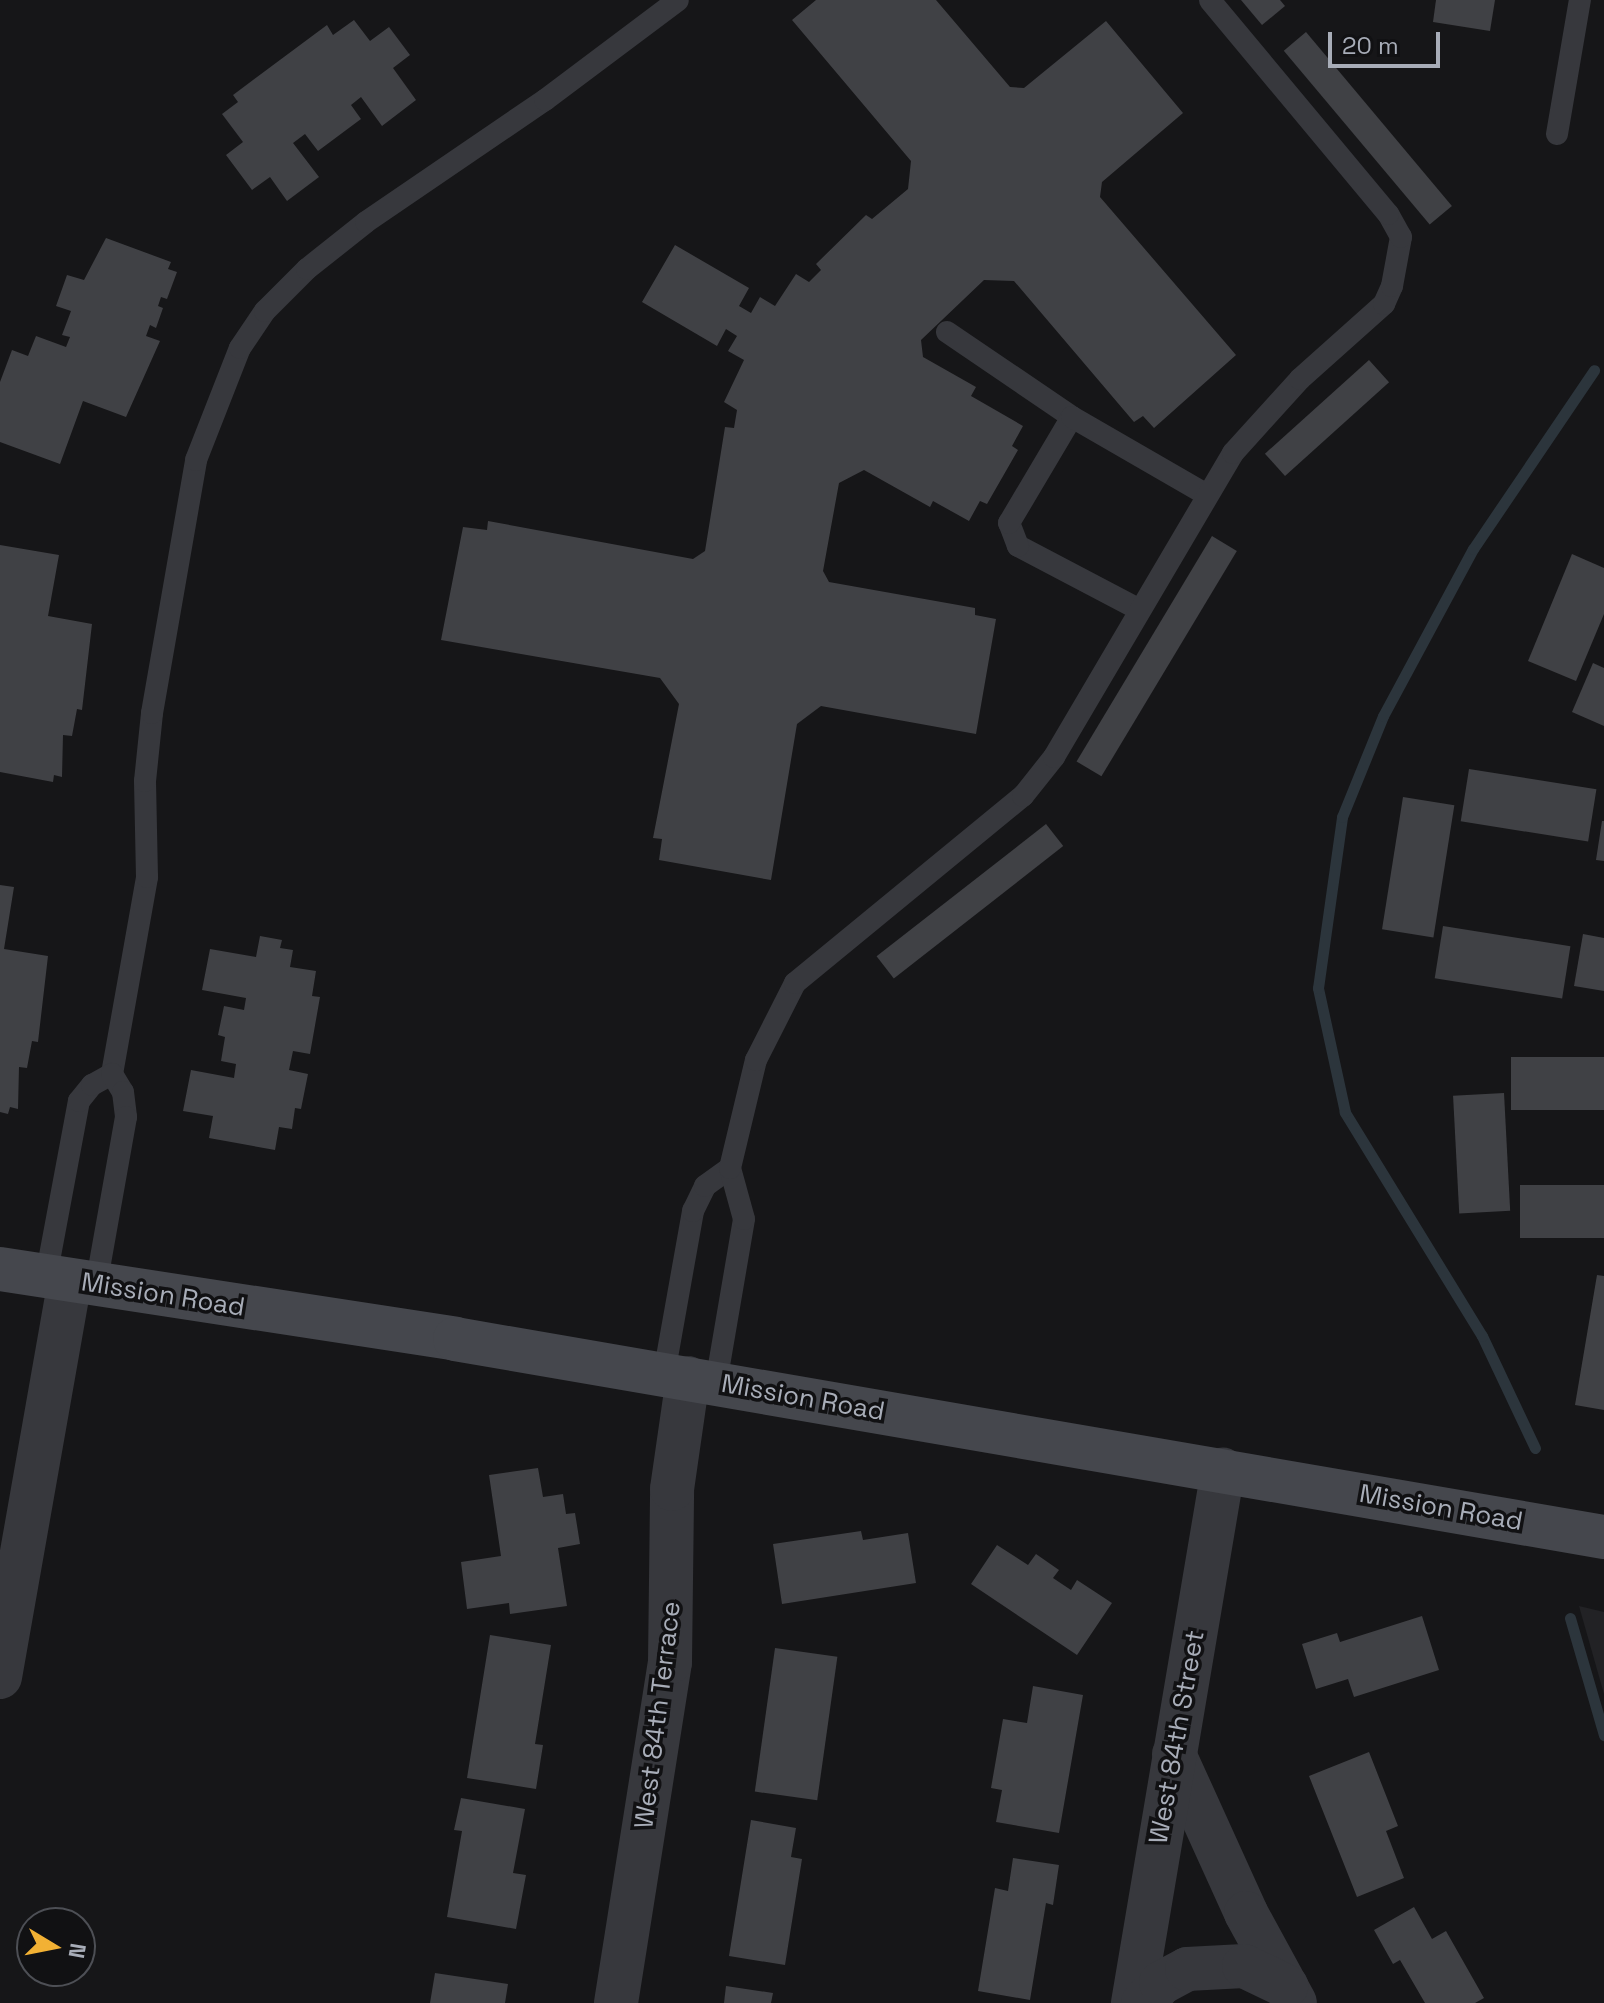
<!DOCTYPE html>
<html>
<head>
<meta charset="utf-8">
<style>
  body { margin:0 }
  #map { position:relative; width:1604px; height:2003px; overflow:hidden; background:#161618; font-family:"Space Grotesk",sans-serif }
  div>[style] { position:absolute }
  [style*='--x'] { left:calc(var(--x)*1px); top:calc(var(--y)*1px); width:calc(var(--w)*1px); rotate:calc(var(--a)*1deg) }
  .built>* { inset:0; background:#222225 }
  .stream>* { height:11px; margin:-5.5px; padding:0 5.5px; transform-origin:5.5px; border-radius:5.5px; background:#2c353c }
  .building>* { inset:0; background:#404145; transform-origin:0 0 }
  .service>* { height:22px; margin:-11px; padding:0 11px; transform-origin:11px; border-radius:11px; background:#37383d }
  .minor>* { height:44px; margin:-22px; padding:0 22px; transform-origin:22px; border-radius:22px; background:#37383d }
  .secondary>* { height:44px; margin:-22px; padding:0 22px; transform-origin:22px; border-radius:22px; background:#45474d }
  span { translate:-50% -50%; white-space:nowrap; text-align:center; line-height:1.15; -webkit-text-stroke:7px #111113; paint-order:stroke }
  .street-label { font-size:26px; color:#a8adb8 }
  .north { position:absolute; left:16px; top:1907px; width:80px; height:80px; box-sizing:border-box; background:#111113; border:2px solid #4d4f55; border-radius:50%; rotate:100deg; font-size:22px; font-weight:700; line-height:32px; text-align:center; color:#a8adb8 }
  .north::after { content:''; display:block; margin:auto; width:28px; height:36px; background:#f2b134; clip-path:polygon(50% 0,100% 100%,50% 72%,0 100%) }
  .scale { position:absolute; left:1328px; top:32px; width:112px; height:36px; box-sizing:border-box; border:4px solid #a8adb8; border-top:0; padding-left:10px; font-size:24px; line-height:28px; white-space:nowrap; color:#a8adb8; -webkit-text-stroke:6px #111113; paint-order:stroke }
</style>
</head>
<body>
<div id="map">
  <div class="built">
    <div style="clip-path:polygon(1579px 1606px,1604px 1612px,1604px 1694px)"></div>
  </div>
  <div class="stream">
    <div style="--x:1535;--y:1448;--w:124;--a:-115.3"></div>
    <div style="--x:1482;--y:1336;--w:263;--a:-121.5"></div>
    <div style="--x:1345;--y:1112;--w:127;--a:-102.3"></div>
    <div style="--x:1318;--y:988;--w:173;--a:-82"></div>
    <div style="--x:1342;--y:817;--w:109;--a:-67.9"></div>
    <div style="--x:1383;--y:716;--w:190;--a:-61.7"></div>
    <div style="--x:1473;--y:549;--w:216;--a:-55.9"></div>
    <div style="--x:1570;--y:1618;--w:122;--a:73.8"></div>
  </div>
  <div class="building">
    <div style="clip-path:polygon(816px 0,936px 0,1010px 87px,1024px 88px,1106px 21px,1183px 113px,1102px 182px,1100px 197px,1236px 355px,1154px 428px,1143px 416px,1134px 422px,1014px 281px,984px 280px,921px 340px,923px 357px,976px 387px,971px 396px,1023px 426px,1012px 446px,1018px 450px,987px 504px,980px 501px,969px 521px,933px 501px,930px 507px,864px 470px,839px 483px,823px 571px,829px 582px,975px 608px,975px 615px,996px 619px,976px 734px,821px 706px,797px 724px,771px 880px,659px 860px,662px 839px,653px 838px,679px 704px,660px 678px,441px 640px,463px 527px,487px 530px,488px 521px,693px 559px,705px 551px,725px 427px,734px 428px,737px 410px,724px 402px,744px 360px,728px 351px,737px 336px,726px 329px,717px 346px,642px 302px,675px 245px,749px 288px,739px 306px,751px 313px,760px 297px,775px 306px,796px 274px,809px 282px,821px 270px,816px 264px,866px 215px,872px 219px,908px 189px,911px 161px,792px 20px)"></div>
    <div style="clip-path:polygon(1241px 0,1280px 0,1285px 6px,1262px 25px)"></div>
    <div style="clip-path:polygon(1436px 0,1495px 0,1490px 31px,1433px 22px)"></div>
    <div style="clip-path:polygon(354px 20px,370px 41px,389px 27px,410px 55px,393px 68px,416px 100px,382px 126px,361px 97px,351px 105px,361px 119px,318px 151px,305px 134px,293px 143px,319px 177px,287px 201px,270px 177px,252px 190px,226px 155px,243px 142px,222px 114px,238px 102px,233px 95px,327px 25px,333px 35px)"></div>
    <div style="left:1306px;top:32px;width:227px;height:29px;rotate:50deg"></div>
    <div style="clip-path:polygon(106px 238px,171px 262px,168px 269px,177px 272px,167px 299px,161px 297px,158px 306px,163px 308px,156px 328px,150px 325px,146px 336px,160px 341px,126px 417px,83px 401px,60px 464px,0 442px,0 382px,12px 350px,28px 356px,36px 336px,66px 347px,70px 337px,62px 335px,71px 311px,56px 306px,67px 275px,84px 280px)"></div>
    <div style="left:1369px;top:360px;width:30px;height:140px;rotate:48deg"></div>
    <div style="left:1212px;top:536px;width:29px;height:263px;rotate:31deg"></div>
    <div style="clip-path:polygon(0 545px,59px 555px,48px 616px,92px 624px,82px 710px,77px 709px,72px 736px,63px 735px,62px 777px,54px 775px,53px 782px,0 772px)"></div>
    <div style="clip-path:polygon(1572px 554px,1604px 568px,1604px 614px,1576px 681px,1528px 661px)"></div>
    <div style="clip-path:polygon(1593px 663px,1604px 668px,1604px 726px,1572px 712px)"></div>
    <div style="left:1469px;top:769px;width:129px;height:53px;rotate:9deg"></div>
    <div style="left:1403px;top:797px;width:52px;height:134px;rotate:9deg"></div>
    <div style="clip-path:polygon(1602px 821px,1604px 821px,1604px 861px,1596px 860px)"></div>
    <div style="left:1046px;top:824px;width:28px;height:215px;rotate:52deg"></div>
    <div style="clip-path:polygon(0 885px,14px 887px,4px 949px,48px 956px,38px 1042px,32px 1041px,27px 1068px,19px 1067px,18px 1109px,10px 1107px,8px 1114px,0 1112px)"></div>
    <div style="left:1443px;top:926px;width:129px;height:53px;rotate:9deg"></div>
    <div style="clip-path:polygon(1583px 934px,1604px 938px,1604px 991px,1574px 986px)"></div>
    <div style="clip-path:polygon(260px 936px,282px 940px,280px 948px,293px 950px,290px 967px,316px 971px,312px 996px,320px 997px,310px 1054px,293px 1051px,289px 1070px,308px 1074px,301px 1109px,295px 1108px,292px 1129px,279px 1127px,275px 1150px,209px 1138px,213px 1116px,183px 1111px,191px 1070px,234px 1078px,236px 1064px,221px 1061px,225px 1037px,218px 1035px,224px 1006px,244px 1010px,246px 998px,202px 990px,210px 949px,256px 957px)"></div>
    <div style="left:1604px;top:1057px;width:53px;height:93px;rotate:90deg"></div>
    <div style="left:1504px;top:1093px;width:118px;height:51px;rotate:87deg"></div>
    <div style="left:1604px;top:1185px;width:53px;height:84px;rotate:90deg"></div>
    <div style="clip-path:polygon(1597px 1275px,1604px 1276px,1604px 1410px,1575px 1405px)"></div>
    <div style="clip-path:polygon(538px 1468px,543px 1497px,563px 1494px,566px 1514px,575px 1513px,580px 1544px,558px 1548px,567px 1606px,510px 1614px,509px 1603px,467px 1609px,461px 1562px,501px 1556px,489px 1475px)"></div>
    <div style="clip-path:polygon(861px 1531px,863px 1540px,908px 1533px,916px 1583px,782px 1604px,773px 1544px)"></div>
    <div style="clip-path:polygon(997px 1545px,1028px 1565px,1036px 1554px,1059px 1570px,1053px 1578px,1071px 1590px,1077px 1580px,1112px 1603px,1077px 1655px,971px 1584px)"></div>
    <div style="clip-path:polygon(1422px 1616px,1439px 1670px,1354px 1697px,1348px 1679px,1316px 1689px,1302px 1644px,1337px 1633px,1340px 1642px)"></div>
    <div style="clip-path:polygon(490px 1635px,551px 1645px,535px 1744px,543px 1745px,536px 1789px,467px 1778px)"></div>
    <div style="left:775px;top:1648px;width:63px;height:145px;rotate:8deg"></div>
    <div style="clip-path:polygon(1033px 1686px,1083px 1695px,1059px 1833px,996px 1822px,1002px 1790px,991px 1788px,1003px 1719px,1027px 1723px)"></div>
    <div style="clip-path:polygon(1369px 1752px,1398px 1826px,1386px 1831px,1404px 1878px,1357px 1897px,1309px 1776px)"></div>
    <div style="clip-path:polygon(461px 1798px,525px 1809px,513px 1873px,526px 1875px,516px 1929px,447px 1917px,462px 1831px,454px 1830px)"></div>
    <div style="clip-path:polygon(751px 1820px,796px 1828px,791px 1857px,802px 1859px,785px 1965px,729px 1956px)"></div>
    <div style="clip-path:polygon(1013px 1858px,1059px 1865px,1053px 1905px,1046px 1903px,1030px 2000px,978px 1991px,995px 1888px,1008px 1891px)"></div>
    <div style="clip-path:polygon(1414px 1907px,1432px 1939px,1446px 1931px,1484px 1998px,1475px 2003px,1425px 2003px,1400px 1960px,1393px 1964px,1374px 1930px)"></div>
    <div style="clip-path:polygon(435px 1973px,508px 1984px,505px 2003px,430px 2003px)"></div>
    <div style="clip-path:polygon(726px 1986px,773px 1993px,771px 2003px,724px 2003px)"></div>
  </div>
  <div class="service">
    <div style="--x:1557;--y:134;--w:136;--a:-80.3"></div>
    <div style="--x:947;--y:332;--w:151;--a:34.2"></div>
    <div style="--x:1140;--y:610;--w:138;--a:-152.3"></div>
    <div style="--x:1018;--y:546;--w:25;--a:-111"></div>
    <div style="--x:1009;--y:523;--w:123;--a:-59.3"></div>
    <div style="--x:1072;--y:417;--w:156;--a:30"></div>
    <div style="--x:112;--y:1074;--w:200;--a:-79.9"></div>
    <div style="--x:147;--y:877;--w:96;--a:-91.2"></div>
    <div style="--x:145;--y:781;--w:68;--a:-84.1"></div>
    <div style="--x:152;--y:713;--w:257;--a:-80.1"></div>
    <div style="--x:196;--y:460;--w:120;--a:-68.6"></div>
    <div style="--x:240;--y:348;--w:45;--a:-56"></div>
    <div style="--x:265;--y:311;--w:59;--a:-45"></div>
    <div style="--x:307;--y:269;--w:75;--a:-38.5"></div>
    <div style="--x:366;--y:222;--w:217;--a:-34.3"></div>
    <div style="--x:545;--y:100;--w:166;--a:-36.9"></div>
    <div style="--x:46;--y:1277;--w:179;--a:-79.4"></div>
    <div style="--x:79;--y:1101;--w:21;--a:-51"></div>
    <div style="--x:92;--y:1085;--w:23;--a:-29"></div>
    <div style="--x:112;--y:1074;--w:21;--a:59"></div>
    <div style="--x:123;--y:1092;--w:25;--a:83"></div>
    <div style="--x:126;--y:1117;--w:172;--a:100.1"></div>
    <div style="--x:664;--y:1374;--w:166;--a:-79.9"></div>
    <div style="--x:693;--y:1211;--w:28;--a:-64"></div>
    <div style="--x:705;--y:1186;--w:31;--a:-36"></div>
    <div style="--x:716;--y:1383;--w:166;--a:-80.3"></div>
    <div style="--x:744;--y:1219;--w:53;--a:-105.4"></div>
    <div style="--x:730;--y:1168;--w:111;--a:-76.5"></div>
    <div style="--x:756;--y:1060;--w:86;--a:-63.1"></div>
    <div style="--x:795;--y:983;--w:295;--a:-39.4"></div>
    <div style="--x:1023;--y:796;--w:50;--a:-51.5"></div>
    <div style="--x:1054;--y:757;--w:353;--a:-59.5"></div>
    <div style="--x:1233;--y:453;--w:100;--a:-47.8"></div>
    <div style="--x:1300;--y:379;--w:113;--a:-41.8"></div>
    <div style="--x:1384;--y:304;--w:20;--a:-66"></div>
    <div style="--x:1392;--y:286;--w:50;--a:-79.6"></div>
    <div style="--x:1401;--y:237;--w:26;--a:-119"></div>
    <div style="--x:1388;--y:214;--w:278;--a:-129.8"></div>
  </div>
  <div class="minor">
    <div style="--x:0;--y:1677;--w:402;--a:-80"></div>
    <div style="--x:1174;--y:1754;--w:175;--a:65.6"></div>
    <div style="--x:1246;--y:1913;--w:102;--a:61.4"></div>
    <div style="--x:616;--y:2003;--w:345;--a:-81"></div>
    <div style="--x:670;--y:1662;--w:173;--a:-89.3"></div>
    <div style="--x:672;--y:1489;--w:112;--a:-81.8"></div>
    <div style="--x:1133;--y:2003;--w:541;--a:-80.42"></div>
    <div style="--x:1143;--y:2003;--w:27;--a:-48"></div>
    <div style="--x:1161;--y:1983;--w:30;--a:-28"></div>
    <div style="--x:1187;--y:1969;--w:57;--a:-3"></div>
    <div style="--x:1244;--y:1966;--w:47;--a:25.5"></div>
  </div>
  <div class="secondary">
    <div style="--x:0;--y:1269;--w:460;--a:8.7"></div>
    <div style="--x:455;--y:1339;--w:1166;--a:9.78"></div>
  </div>
  <div class="street-label">
    <span style="left:163px;top:1295px;rotate:9deg">Mission Road</span>
    <span style="left:803px;top:1398px;rotate:10deg">Mission Road</span>
    <span style="left:1441px;top:1508px;rotate:10deg">Mission Road</span>
    <span style="left:658px;top:1715px;rotate:-83deg">West 84th Terrace</span>
    <span style="left:1177px;top:1737px;rotate:-80deg">West 84th Street</span>
  </div>
  <div class="north">N</div>
  <div class="scale">20 m</div>
</div>
</body>
</html>
